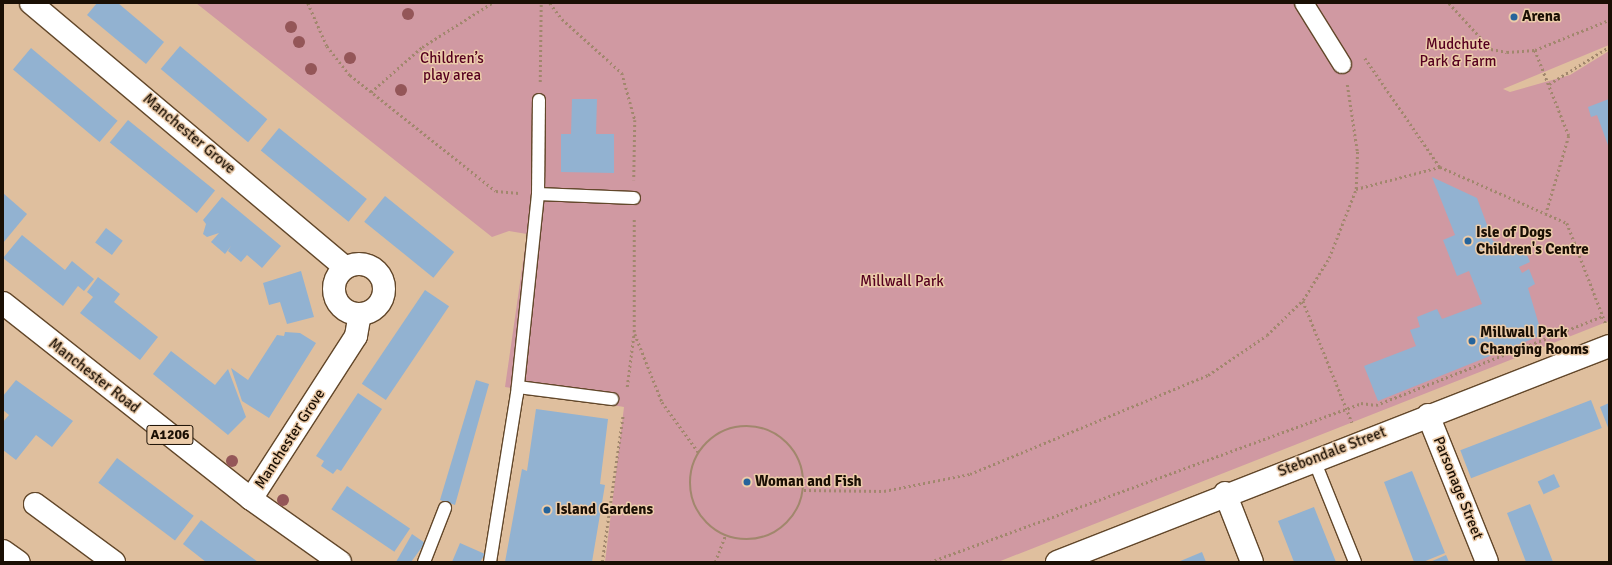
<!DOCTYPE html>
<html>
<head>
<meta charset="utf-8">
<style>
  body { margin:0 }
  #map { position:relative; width:1612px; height:565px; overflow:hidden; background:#dfbf9e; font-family:Signika,sans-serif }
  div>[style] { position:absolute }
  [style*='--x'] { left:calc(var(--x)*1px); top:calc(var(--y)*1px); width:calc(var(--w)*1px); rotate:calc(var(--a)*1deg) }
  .green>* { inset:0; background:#d099a2 }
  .building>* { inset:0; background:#92b2d1; transform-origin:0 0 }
  .path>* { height:2.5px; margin-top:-1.25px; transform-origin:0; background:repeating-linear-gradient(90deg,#a1876d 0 2px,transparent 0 5px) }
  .path>.ring { margin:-1.25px; padding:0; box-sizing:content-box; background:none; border:2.5px solid #a1876d; border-radius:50% }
  .roads { filter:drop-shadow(1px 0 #62472a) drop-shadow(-1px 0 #62472a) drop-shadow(0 1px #62472a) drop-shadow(0 -1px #62472a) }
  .service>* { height:12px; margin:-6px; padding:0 6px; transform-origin:6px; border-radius:6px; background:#fff }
  .pedestrian>* { height:18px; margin:-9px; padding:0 9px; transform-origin:9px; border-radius:9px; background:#fff }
  .minor>* { height:22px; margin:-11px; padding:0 11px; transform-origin:11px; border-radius:11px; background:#fff }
  .minor>.ring { margin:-11px; padding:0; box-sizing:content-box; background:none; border:22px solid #fff; border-radius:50% }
  .primary>* { height:22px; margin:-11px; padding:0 11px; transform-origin:11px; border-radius:11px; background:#fff }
  .trees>* { width:12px; height:12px; margin:-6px; border-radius:50%; background:#945658 }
  .dots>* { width:11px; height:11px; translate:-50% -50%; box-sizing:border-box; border:2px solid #ecccaa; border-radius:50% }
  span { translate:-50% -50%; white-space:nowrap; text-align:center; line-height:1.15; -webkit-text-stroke:3px #ecccaa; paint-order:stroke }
  .shield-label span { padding:1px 3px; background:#ecccaa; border:1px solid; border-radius:3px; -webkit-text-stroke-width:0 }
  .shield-label { font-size:14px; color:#1a0f04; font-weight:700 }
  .poi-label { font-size:15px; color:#1a0f04; font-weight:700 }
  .left { translate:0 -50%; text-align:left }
  .park-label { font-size:15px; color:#56001f }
  .street-label { font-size:15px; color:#1a0f04 }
  .frame { position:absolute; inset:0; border:4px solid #1a0f04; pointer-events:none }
</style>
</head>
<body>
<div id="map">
  <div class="green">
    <div style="clip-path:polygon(196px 3px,1609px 3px,1609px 45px,1503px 89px,1510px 92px,1570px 75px,1609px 51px,1609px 321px,998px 562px,605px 562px,624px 407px,505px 387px,527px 234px,509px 231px,492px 237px)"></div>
  </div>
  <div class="building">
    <div style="clip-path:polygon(97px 3px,118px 3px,164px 42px,146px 64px,87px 15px)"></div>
    <div style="left:180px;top:46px;width:114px;height:30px;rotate:40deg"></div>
    <div style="left:31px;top:48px;width:113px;height:28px;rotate:40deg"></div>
    <div style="clip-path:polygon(572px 99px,597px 99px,596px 134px,614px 134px,614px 173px,561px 172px,561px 134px,571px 134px)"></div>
    <div style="clip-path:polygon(1609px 99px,1609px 148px,1597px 115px,1591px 117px,1588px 107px)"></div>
    <div style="left:128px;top:120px;width:112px;height:29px;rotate:39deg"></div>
    <div style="left:279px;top:128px;width:113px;height:29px;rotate:39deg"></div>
    <div style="clip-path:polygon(1432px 177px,1477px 198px,1493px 241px,1499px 242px,1505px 252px,1523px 246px,1530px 262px,1519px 267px,1522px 273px,1529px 269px,1535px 284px,1528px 288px,1542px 335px,1378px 401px,1364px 366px,1416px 346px,1410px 330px,1420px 327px,1417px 317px,1437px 309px,1442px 319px,1482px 304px,1469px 271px,1457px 276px,1443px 240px,1455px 235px)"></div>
    <div style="clip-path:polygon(3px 193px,27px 214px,3px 243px)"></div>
    <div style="left:385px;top:196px;width:89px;height:33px;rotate:39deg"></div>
    <div style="clip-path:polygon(222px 197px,281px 246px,262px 268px,247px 255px,241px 262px,228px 251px,231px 246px,225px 254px,211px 242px,219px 233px,207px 237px,203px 234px,206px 224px,203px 220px)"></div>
    <div style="left:106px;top:228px;width:21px;height:18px;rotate:37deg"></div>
    <div style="clip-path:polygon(22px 235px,65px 270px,72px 261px,94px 279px,84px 291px,78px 286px,63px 306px,3px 258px)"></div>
    <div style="clip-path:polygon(301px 271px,314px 317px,287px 324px,280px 302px,269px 305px,263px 283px)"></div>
    <div style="clip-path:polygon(98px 277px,120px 294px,114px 302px,158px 337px,140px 360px,80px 313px,93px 297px,87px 292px)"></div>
    <div style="left:425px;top:290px;width:29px;height:113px;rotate:34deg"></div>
    <div style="clip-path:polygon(285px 332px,300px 333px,316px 343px,269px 418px,242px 401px,231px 368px,248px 380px,277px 335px,284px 336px)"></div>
    <div style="clip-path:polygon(171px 351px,215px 385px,228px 369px,246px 417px,228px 435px,153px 374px)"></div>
    <div style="clip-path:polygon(16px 380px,73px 421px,52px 447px,36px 435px,16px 460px,3px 450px,3px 422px,9px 415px,3px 410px,3px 396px)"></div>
    <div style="clip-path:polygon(476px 380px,489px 384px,455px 505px,440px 500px)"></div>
    <div style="clip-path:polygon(358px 393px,382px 409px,341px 471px,337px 469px,333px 474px,321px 466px,324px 461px,316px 456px)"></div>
    <div style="left:1591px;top:400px;width:30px;height:140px;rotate:69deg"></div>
    <div style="clip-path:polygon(1609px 403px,1609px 430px,1600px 407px)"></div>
    <div style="clip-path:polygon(536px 409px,608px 419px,600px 484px,605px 485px,592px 562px,505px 562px,522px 469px,527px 471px)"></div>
    <div style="left:117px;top:458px;width:96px;height:31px;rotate:37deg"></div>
    <div style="clip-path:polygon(1412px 471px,1445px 553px,1423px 562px,1414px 562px,1384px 482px)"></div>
    <div style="left:1554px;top:474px;width:14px;height:18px;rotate:65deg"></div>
    <div style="left:347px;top:486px;width:76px;height:28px;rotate:34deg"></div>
    <div style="clip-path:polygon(1530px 504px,1539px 526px,1553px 562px,1526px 562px,1507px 513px)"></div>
    <div style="clip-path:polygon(1314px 507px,1336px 562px,1294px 562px,1278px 521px)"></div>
    <div style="clip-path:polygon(201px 520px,217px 532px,258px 562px,206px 562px,183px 544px)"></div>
    <div style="clip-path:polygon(412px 534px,425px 543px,411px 562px,396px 562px)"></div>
    <div style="clip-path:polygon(460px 543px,485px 554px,480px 562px,452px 562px)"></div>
    <div style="clip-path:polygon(1202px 552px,1206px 562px,1178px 562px)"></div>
    <div style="clip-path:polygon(1446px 555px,1449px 562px,1430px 562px)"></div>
  </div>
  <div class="path">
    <div style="--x:308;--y:3;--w:47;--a:66.2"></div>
    <div style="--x:327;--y:46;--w:37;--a:52"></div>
    <div style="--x:350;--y:75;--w:186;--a:38.5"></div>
    <div style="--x:496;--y:191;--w:23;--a:5"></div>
    <div style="--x:550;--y:3;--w:20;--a:53"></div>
    <div style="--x:562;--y:19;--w:81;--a:42"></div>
    <div style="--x:622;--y:73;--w:49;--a:74.5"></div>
    <div style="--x:635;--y:120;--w:60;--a:91"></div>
    <div style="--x:1449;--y:3;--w:62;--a:47.6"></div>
    <div style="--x:1491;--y:49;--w:16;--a:11"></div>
    <div style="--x:1507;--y:52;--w:28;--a:-4"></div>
    <div style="--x:1535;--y:50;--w:80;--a:-22.1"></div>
    <div style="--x:1535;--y:50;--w:92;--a:68.4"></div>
    <div style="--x:1569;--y:136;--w:81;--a:106.4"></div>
    <div style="--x:1365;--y:58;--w:132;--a:55.5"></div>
    <div style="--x:1440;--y:167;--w:139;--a:23.8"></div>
    <div style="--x:1567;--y:223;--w:108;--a:68.9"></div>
    <div style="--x:540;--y:82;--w:79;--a:-89.3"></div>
    <div style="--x:1549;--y:84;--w:70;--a:-31.7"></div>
    <div style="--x:371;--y:92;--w:68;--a:-41.4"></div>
    <div style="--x:422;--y:47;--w:83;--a:-32.2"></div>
    <div style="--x:1356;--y:189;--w:87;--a:-14.7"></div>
    <div style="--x:1303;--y:301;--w:131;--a:68"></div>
    <div style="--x:635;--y:334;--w:73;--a:68.3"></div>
    <div style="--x:662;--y:402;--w:63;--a:54"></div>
    <div style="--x:627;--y:387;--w:55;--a:-82.7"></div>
    <div style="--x:634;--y:332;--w:115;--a:-90"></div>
    <div class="ring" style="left:690px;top:426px;width:111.5px;height:111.5px"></div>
    <div style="--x:804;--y:490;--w:80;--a:0.7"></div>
    <div style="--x:884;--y:491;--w:88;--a:-11.2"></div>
    <div style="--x:970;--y:474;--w:258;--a:-22.6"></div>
    <div style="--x:1208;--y:375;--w:71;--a:-34.1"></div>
    <div style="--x:1267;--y:335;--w:50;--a:-44.2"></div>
    <div style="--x:1303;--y:300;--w:49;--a:-58.2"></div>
    <div style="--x:1329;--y:258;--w:74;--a:-68.6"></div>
    <div style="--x:1356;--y:189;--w:38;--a:-88"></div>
    <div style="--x:1357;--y:151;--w:68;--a:-98.5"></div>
    <div style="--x:602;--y:562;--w:149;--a:-81.9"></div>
    <div style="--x:715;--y:562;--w:28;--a:-69"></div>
    <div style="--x:930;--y:562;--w:459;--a:-20.2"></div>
    <div style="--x:1361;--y:403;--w:15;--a:8"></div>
    <div style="--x:1376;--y:405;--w:244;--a:-21.4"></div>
  </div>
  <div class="roads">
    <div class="service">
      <div style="--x:538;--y:194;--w:94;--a:-89.4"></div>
      <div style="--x:518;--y:387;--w:95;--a:7.3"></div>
      <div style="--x:1314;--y:460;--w:110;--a:68.1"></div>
      <div style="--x:424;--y:562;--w:58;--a:-68.7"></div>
      <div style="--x:490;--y:562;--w:170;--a:-80.9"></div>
      <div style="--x:517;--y:394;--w:201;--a:-84"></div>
      <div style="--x:538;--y:194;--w:96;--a:2.4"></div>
    </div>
    <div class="pedestrian">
      <div style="--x:1304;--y:3;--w:72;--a:58.1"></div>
    </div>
    <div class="minor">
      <div style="--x:31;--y:3;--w:410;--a:40.1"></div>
      <div class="ring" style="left:334px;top:264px;width:28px;height:28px"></div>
      <div style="--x:1428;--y:415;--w:158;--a:68.1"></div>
      <div style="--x:1225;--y:493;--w:74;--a:68.6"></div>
      <div style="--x:251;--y:499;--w:194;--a:-57.2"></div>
      <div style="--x:356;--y:336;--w:22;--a:-80"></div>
      <div style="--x:35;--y:504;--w:98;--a:36.3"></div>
      <div style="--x:3;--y:551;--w:19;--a:35"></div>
      <div style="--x:1057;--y:562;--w:593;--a:-21.37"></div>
    </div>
    <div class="primary">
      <div style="--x:3;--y:303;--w:316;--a:38.3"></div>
      <div style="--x:251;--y:499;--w:109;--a:35.3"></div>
    </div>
  </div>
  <div class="trees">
    <div style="left:408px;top:14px"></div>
    <div style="left:291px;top:27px"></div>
    <div style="left:299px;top:42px"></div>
    <div style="left:350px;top:58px"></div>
    <div style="left:311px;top:69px"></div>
    <div style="left:401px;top:90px"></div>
    <div style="left:232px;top:461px"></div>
    <div style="left:283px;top:500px"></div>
  </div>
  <div class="dots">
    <div style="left:1514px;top:17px;background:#26649b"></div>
    <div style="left:1468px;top:241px;background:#26649b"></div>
    <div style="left:1472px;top:341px;background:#26649b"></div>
    <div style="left:747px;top:482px;background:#26649b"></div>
    <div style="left:547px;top:510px;background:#26649b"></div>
  </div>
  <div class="shield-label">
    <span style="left:170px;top:435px">A1206</span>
  </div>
  <div class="poi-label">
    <span class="left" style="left:1522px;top:17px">Arena</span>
    <span class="left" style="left:1476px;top:241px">Isle of Dogs<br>Children's Centre</span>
    <span class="left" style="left:1480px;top:341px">Millwall Park<br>Changing Rooms</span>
    <span class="left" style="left:755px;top:482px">Woman and Fish</span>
    <span class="left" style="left:556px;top:510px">Island Gardens</span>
  </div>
  <div class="park-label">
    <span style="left:1458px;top:53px">Mudchute<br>Park &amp; Farm</span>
    <span style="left:452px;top:67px">Children’s<br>play area</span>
    <span style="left:902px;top:282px">Millwall Park</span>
  </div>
  <div class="street-label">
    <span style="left:189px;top:134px;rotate:40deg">Manchester Grove</span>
    <span style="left:94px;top:376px;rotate:38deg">Manchester Road</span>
    <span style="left:290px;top:439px;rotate:-57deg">Manchester Grove</span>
    <span style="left:1332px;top:452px;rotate:-21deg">Stebondale Street</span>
    <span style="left:1458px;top:488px;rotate:68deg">Parsonage Street</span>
  </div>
  <div class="frame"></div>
</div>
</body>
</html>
